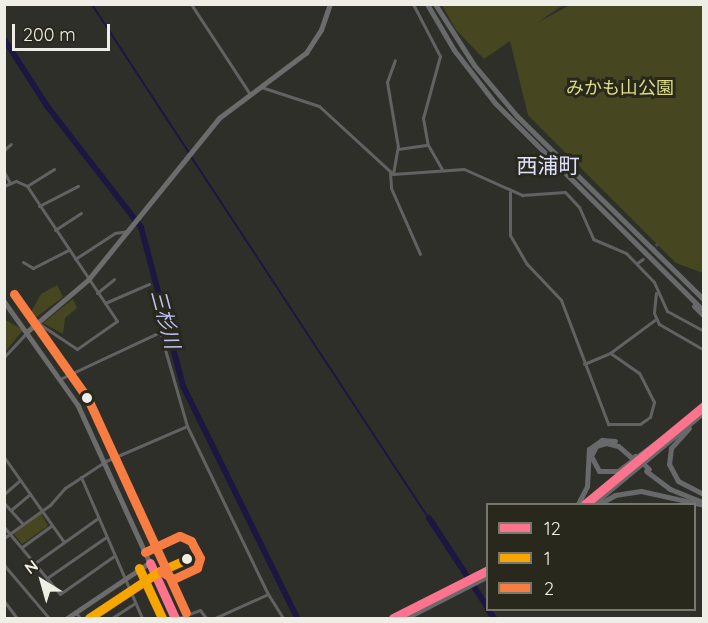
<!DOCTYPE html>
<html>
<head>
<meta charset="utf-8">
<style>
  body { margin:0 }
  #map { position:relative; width:708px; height:623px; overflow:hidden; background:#2f2f2a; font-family:Quicksand,"Noto Sans JP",sans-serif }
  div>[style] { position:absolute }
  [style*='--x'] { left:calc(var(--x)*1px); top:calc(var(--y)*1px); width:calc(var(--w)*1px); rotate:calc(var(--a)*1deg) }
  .green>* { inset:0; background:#464620 }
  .stream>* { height:1.5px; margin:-0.75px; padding:0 0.75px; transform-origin:0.75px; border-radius:0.75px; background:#1b1741 }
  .river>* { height:6px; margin:-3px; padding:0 3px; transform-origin:3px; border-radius:3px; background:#1b1741 }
  .minor-tunnel>* { height:3px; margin-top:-1.5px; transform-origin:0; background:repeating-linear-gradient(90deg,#4c4c46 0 3px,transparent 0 4.5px) }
  .minor>* { height:3px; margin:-1.5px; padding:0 1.5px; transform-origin:1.5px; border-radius:1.5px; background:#626263 }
  .major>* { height:4.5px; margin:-2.25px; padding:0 2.25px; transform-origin:2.25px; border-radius:2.25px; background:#6c6c6d }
  .highway>* { height:5px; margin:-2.5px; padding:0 2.5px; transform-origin:2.5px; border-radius:2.5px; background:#68696a }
  .highway-bridge>* { height:5px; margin:-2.5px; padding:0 2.5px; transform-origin:2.5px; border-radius:2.5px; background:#68696a }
  .bus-1>* { height:9px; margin:-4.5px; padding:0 4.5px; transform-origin:4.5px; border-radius:4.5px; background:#fc738d }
  .bus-2>* { height:9px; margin:-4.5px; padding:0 4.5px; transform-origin:4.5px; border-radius:4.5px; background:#f7a600 }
  .bus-3>* { height:9px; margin:-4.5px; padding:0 4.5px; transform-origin:4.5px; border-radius:4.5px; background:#f77d43 }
  .dots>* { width:16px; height:16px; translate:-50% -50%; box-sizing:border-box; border:3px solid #28281d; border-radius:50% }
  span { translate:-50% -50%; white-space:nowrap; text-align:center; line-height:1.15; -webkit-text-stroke:6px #28281d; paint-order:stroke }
  .park-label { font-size:18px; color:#dedd82 }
  .water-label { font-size:20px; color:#bfc2f3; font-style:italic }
  .quarter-label { font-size:21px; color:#dee0fd }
  .frame { position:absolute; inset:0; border:6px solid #eeeee7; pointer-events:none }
  .legend { position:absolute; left:486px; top:503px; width:210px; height:108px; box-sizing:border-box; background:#28281d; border:2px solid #77776e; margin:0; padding:8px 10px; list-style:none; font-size:18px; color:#eeeee7 }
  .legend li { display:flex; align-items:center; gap:12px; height:30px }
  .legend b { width:30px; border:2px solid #77776e }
  .north { position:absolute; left:12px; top:551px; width:60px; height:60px; -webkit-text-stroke:4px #28281d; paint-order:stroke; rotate:323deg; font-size:16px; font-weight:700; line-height:24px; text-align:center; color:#eeeee7 }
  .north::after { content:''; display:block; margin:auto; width:21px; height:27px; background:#eeeee7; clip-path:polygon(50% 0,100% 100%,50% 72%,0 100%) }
  .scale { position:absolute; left:12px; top:24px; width:98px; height:27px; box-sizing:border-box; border:3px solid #eeeee7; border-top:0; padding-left:8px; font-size:18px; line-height:21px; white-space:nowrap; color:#eeeee7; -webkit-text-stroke:4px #28281d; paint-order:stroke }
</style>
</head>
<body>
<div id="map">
  <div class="green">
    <div style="clip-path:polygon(442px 5px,563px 5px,537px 23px,570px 5px,703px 5px,703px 273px,676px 263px,528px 115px,510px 41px,484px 59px,456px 30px)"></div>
    <div style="clip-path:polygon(57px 285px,63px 297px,34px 319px,30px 314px,41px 294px)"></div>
    <div style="clip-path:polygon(73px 299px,77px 308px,65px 318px,63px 334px,43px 323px)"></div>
    <div style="clip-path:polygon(4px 319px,23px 330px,5px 352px,4px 352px)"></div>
    <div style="clip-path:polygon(41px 513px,48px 526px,22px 544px,14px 534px)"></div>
  </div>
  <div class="stream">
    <div style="--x:92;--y:4;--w:177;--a:56.8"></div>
    <div style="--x:191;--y:156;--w:433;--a:56.7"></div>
  </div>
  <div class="river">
    <div style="--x:4;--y:39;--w:80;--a:57.3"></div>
    <div style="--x:47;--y:106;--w:153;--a:52.2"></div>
    <div style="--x:141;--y:227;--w:164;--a:75.2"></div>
    <div style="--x:183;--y:386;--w:258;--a:63.8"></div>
    <div style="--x:429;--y:518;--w:108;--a:56.8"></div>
    <div style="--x:488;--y:610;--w:10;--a:53"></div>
  </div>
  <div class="minor-tunnel">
    <div style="--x:653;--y:249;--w:8;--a:-50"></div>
  </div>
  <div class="minor">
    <div style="--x:191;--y:4;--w:108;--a:56.8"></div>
    <div style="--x:413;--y:4;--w:59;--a:62.6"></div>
    <div style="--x:440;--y:56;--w:64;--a:105.3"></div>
    <div style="--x:423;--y:118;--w:27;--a:80"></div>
    <div style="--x:428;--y:145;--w:28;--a:60"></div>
    <div style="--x:261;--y:87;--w:61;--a:18.1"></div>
    <div style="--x:319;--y:106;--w:100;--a:42.6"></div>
    <div style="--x:393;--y:174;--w:71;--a:-4"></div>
    <div style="--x:464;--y:169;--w:64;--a:24.1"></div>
    <div style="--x:522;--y:195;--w:43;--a:-4"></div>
    <div style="--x:565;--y:192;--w:21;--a:47"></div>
    <div style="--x:579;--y:207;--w:35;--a:66"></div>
    <div style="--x:593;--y:239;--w:36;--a:23"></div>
    <div style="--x:626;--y:253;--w:40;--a:46"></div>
    <div style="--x:654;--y:282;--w:32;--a:66"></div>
    <div style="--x:667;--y:311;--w:42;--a:28.4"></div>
    <div style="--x:398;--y:149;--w:30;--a:-8"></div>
    <div style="--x:4;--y:150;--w:9;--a:-41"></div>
    <div style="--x:4;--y:172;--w:13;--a:61"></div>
    <div style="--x:390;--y:172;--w:16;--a:86"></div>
    <div style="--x:391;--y:188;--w:72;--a:66.3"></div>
    <div style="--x:393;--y:174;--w:27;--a:-80"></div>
    <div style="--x:398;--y:147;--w:66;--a:-99.6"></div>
    <div style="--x:387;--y:82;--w:23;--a:-70"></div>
    <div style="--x:4;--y:186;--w:13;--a:-23"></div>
    <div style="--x:16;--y:181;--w:12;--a:24"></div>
    <div style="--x:27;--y:186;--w:162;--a:56.3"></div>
    <div style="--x:117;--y:321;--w:49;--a:145"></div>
    <div style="--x:77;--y:349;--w:47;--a:-146.3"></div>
    <div style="--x:27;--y:186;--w:32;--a:-32"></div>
    <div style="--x:510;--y:192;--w:43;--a:90"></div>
    <div style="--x:510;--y:235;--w:34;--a:60"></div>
    <div style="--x:527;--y:264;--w:50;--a:46.6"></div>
    <div style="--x:561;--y:300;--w:133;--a:69.2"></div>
    <div style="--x:608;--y:424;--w:32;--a:0"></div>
    <div style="--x:640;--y:424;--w:12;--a:-35"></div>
    <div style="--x:650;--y:417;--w:16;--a:-75"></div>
    <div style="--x:654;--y:402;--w:33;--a:-117"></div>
    <div style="--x:639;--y:373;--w:35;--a:-145"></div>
    <div style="--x:39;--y:206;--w:44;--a:-27.1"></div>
    <div style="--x:55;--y:230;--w:31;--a:-33"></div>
    <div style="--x:75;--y:259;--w:48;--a:-33"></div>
    <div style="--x:115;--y:233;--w:13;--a:-9"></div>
    <div style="--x:23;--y:262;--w:12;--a:31"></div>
    <div style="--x:33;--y:268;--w:39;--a:-27"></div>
    <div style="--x:637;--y:263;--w:7;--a:-34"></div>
    <div style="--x:97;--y:293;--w:22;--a:-39"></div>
    <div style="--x:656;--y:293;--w:20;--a:96"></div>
    <div style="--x:654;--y:313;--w:12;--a:66"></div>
    <div style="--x:659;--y:324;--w:52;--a:30"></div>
    <div style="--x:105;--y:303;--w:48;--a:-23.4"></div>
    <div style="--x:4;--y:357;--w:34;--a:-47"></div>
    <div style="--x:584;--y:364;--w:28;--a:-23"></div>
    <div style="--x:610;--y:353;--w:57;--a:-36.5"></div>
    <div style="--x:62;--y:378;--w:108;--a:-25.1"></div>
    <div style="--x:160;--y:332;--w:98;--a:74"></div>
    <div style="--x:187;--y:426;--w:187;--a:64.3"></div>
    <div style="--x:268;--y:594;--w:58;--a:155.6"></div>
    <div style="--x:4;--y:457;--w:104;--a:54.8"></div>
    <div style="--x:81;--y:477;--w:154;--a:66.6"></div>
    <div style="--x:4;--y:494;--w:20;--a:-41"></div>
    <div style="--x:4;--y:503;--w:28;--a:48"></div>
    <div style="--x:11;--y:510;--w:25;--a:-40"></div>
    <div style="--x:4;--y:527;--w:87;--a:50.1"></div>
    <div style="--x:60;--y:594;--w:66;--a:-35.1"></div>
    <div style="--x:4;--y:538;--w:57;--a:-35.7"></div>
    <div style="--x:50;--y:505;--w:23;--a:-49"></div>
    <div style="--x:65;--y:488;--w:49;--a:-33.4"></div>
    <div style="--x:106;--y:461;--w:88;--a:-23.4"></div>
    <div style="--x:22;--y:547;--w:37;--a:-36"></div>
    <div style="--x:35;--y:563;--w:77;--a:-35.5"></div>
    <div style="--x:150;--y:563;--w:60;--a:65.6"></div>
    <div style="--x:4;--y:565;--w:70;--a:49.7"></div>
    <div style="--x:47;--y:578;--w:72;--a:-34.8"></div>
    <div style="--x:268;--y:594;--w:28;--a:58"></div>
    <div style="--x:4;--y:601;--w:21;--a:53"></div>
    <div style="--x:76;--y:613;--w:6;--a:51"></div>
    <div style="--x:112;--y:618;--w:27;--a:-33"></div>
    <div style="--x:179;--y:618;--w:22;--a:-21"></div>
    <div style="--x:200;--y:610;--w:10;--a:53"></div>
  </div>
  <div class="major">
    <div style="--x:4;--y:301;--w:128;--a:54.6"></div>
    <div style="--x:78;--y:405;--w:174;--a:65.5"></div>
    <div style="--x:150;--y:563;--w:99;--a:146.1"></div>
    <div style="--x:28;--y:331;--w:79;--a:-40.4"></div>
    <div style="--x:88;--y:280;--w:208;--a:-51"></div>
    <div style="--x:219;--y:118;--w:109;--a:-36.8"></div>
    <div style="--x:306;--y:53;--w:27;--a:-57"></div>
    <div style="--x:321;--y:30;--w:28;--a:-71"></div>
  </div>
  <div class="highway">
    <div style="--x:427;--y:4;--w:53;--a:59.6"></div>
    <div style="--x:454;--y:50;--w:67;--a:52.3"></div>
    <div style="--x:495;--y:103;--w:295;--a:44.9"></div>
    <div style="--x:435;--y:4;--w:72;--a:57.4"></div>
    <div style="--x:474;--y:65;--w:67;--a:49.9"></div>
    <div style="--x:517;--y:116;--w:262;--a:44.5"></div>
    <div style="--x:694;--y:306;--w:14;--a:45"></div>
    <div style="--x:683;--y:423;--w:27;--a:-39"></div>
    <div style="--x:689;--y:428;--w:27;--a:132"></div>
    <div style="--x:671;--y:448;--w:16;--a:97"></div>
    <div style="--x:669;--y:464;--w:19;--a:62"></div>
    <div style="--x:678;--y:481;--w:29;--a:27"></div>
    <div style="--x:632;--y:458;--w:18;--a:-139"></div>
    <div style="--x:618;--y:446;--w:12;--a:-166"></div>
    <div style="--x:606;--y:443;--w:10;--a:163"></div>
    <div style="--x:596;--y:446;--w:11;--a:117"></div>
    <div style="--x:591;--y:456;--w:17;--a:62"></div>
    <div style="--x:599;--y:471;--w:19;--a:0"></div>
    <div style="--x:618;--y:471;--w:84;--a:-36.7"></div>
    <div style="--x:646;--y:471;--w:30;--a:37"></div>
    <div style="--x:670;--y:489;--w:35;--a:22"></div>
    <div style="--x:578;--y:504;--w:20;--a:-63"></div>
    <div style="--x:587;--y:486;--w:37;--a:-87"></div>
    <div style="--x:589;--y:449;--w:16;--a:-35"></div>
    <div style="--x:602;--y:440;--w:13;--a:4"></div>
    <div style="--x:585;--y:504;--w:55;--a:-39.1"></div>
    <div style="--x:593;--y:504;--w:144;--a:-39.7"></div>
    <div style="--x:599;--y:504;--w:18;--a:-29"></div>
    <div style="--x:615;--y:495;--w:26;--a:-9"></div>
    <div style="--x:641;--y:491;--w:65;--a:12.5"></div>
    <div style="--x:393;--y:618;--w:106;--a:-26.8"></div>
    <div style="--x:406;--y:618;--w:92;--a:-27.1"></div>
  </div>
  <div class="highway-bridge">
    <div style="--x:635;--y:456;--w:19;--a:43"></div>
  </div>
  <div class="bus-1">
    <div style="--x:585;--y:504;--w:154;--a:-39.5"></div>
    <div style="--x:150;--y:563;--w:60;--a:65.6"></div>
    <div style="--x:393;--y:618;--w:106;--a:-26.8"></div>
  </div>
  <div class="bus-2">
    <div style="--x:139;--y:568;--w:55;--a:65.3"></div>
    <div style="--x:89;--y:618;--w:85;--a:-33.5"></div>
    <div style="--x:160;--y:571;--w:30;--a:-24"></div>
  </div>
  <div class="bus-3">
    <div style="--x:14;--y:294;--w:128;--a:54.8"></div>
    <div style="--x:88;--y:399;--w:235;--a:65.4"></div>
    <div style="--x:145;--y:552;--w:38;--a:-25"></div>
    <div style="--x:180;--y:536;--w:12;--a:24"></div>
    <div style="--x:191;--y:541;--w:19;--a:62"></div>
    <div style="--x:200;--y:558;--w:10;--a:107"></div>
    <div style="--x:197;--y:568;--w:26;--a:155"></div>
    <div style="--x:173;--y:579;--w:14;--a:-146"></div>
  </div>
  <div class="dots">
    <div style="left:87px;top:398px;background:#eeeee7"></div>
    <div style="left:187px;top:559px;background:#eeeee7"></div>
  </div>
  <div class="park-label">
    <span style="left:620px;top:88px">みかも山公園</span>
  </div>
  <div class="water-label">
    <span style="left:166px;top:319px;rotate:75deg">三杉川</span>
  </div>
  <div class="quarter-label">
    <span style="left:548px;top:165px">西浦町</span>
  </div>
  <div class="frame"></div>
  <ul class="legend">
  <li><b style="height:8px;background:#fc738d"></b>12</li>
  <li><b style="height:8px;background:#f7a600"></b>1</li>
  <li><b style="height:8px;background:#f77d43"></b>2</li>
  </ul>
  <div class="north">N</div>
  <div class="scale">200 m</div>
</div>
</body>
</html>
